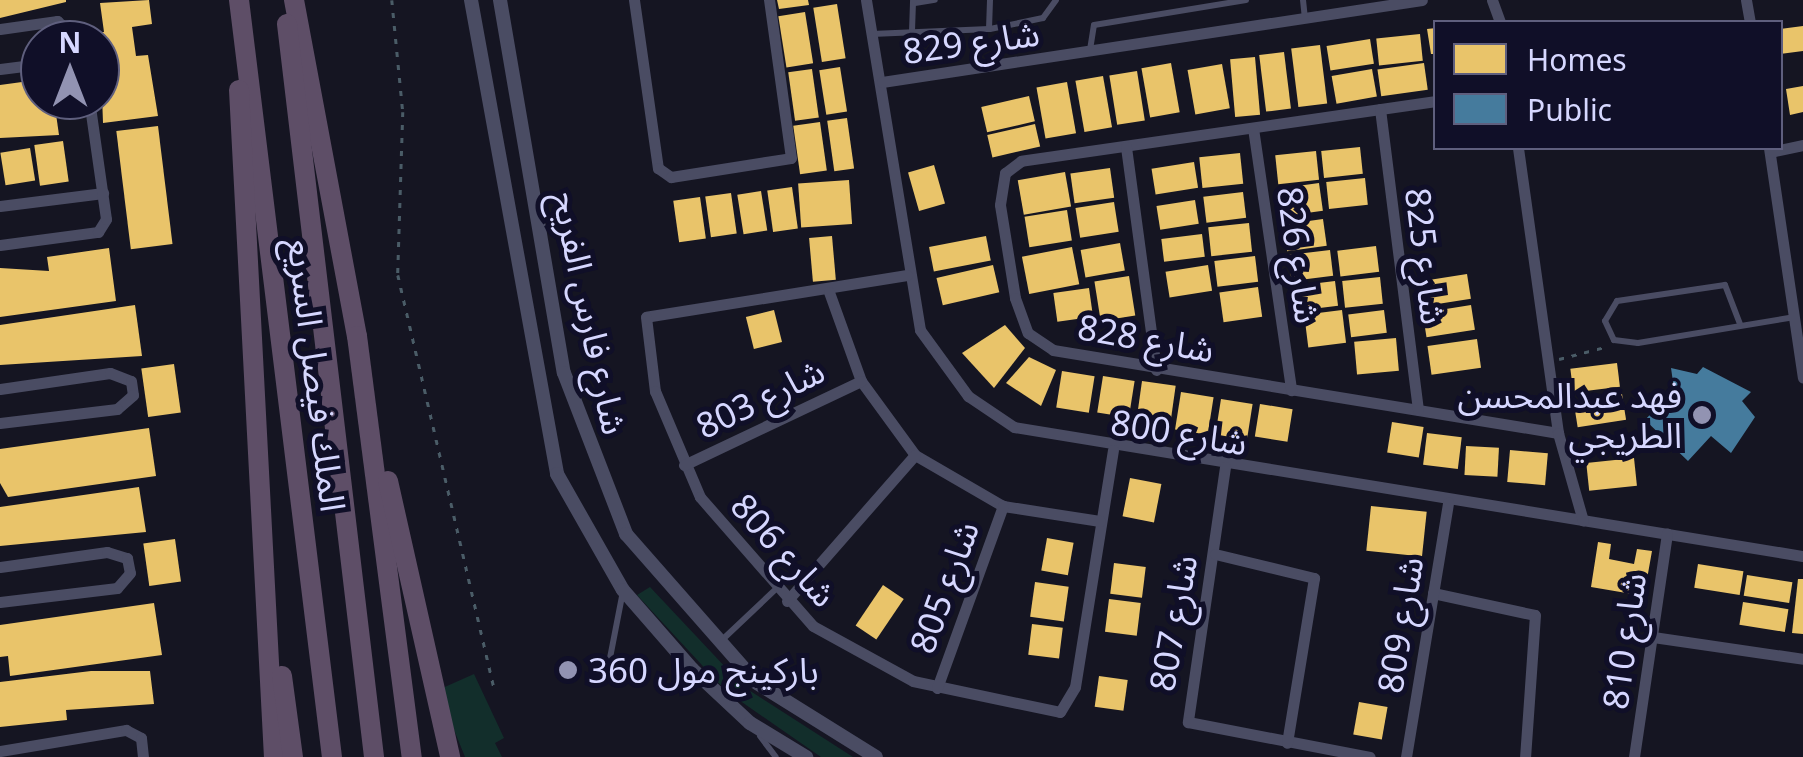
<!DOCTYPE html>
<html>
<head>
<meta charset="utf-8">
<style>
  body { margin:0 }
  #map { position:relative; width:1803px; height:757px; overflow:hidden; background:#151522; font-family:"Noto Sans","Noto Sans Arabic",sans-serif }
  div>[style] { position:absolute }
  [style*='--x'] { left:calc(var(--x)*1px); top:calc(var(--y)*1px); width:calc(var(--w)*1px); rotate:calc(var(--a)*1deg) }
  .green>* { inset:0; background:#122e2b }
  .homes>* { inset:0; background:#e9c46a; transform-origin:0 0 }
  .public>* { inset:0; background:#457b9d }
  .path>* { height:2.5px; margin-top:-1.25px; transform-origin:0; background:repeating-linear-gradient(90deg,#4a5c67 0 5px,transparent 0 13px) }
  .service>* { height:6px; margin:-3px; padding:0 3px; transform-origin:3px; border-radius:3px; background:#4a4c63 }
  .minor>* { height:11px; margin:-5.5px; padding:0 5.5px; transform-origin:5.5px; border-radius:5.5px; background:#4a4c63 }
  .tertiary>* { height:14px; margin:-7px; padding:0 7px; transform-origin:7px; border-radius:7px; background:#4a4c63 }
  .motorway>* { height:20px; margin:-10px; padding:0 10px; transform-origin:10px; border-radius:10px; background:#5e4e67 }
  .dots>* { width:28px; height:28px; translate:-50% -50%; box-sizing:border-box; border:5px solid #100f28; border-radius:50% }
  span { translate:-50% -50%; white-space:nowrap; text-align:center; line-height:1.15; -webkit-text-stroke:10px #100f28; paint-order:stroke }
  .street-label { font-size:35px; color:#d6d7ff }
  .poi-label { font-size:35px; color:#d6d7ff }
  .right { translate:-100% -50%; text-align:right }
  .left { translate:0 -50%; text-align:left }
  .legend { position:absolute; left:1433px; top:20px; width:350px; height:130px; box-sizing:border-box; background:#100f28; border:2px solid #5f5f7e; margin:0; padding:12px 18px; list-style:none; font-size:30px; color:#d6d7ff }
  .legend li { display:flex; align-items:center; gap:20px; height:50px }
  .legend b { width:50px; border:2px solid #5f5f7e }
  .north { position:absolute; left:20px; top:20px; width:100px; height:100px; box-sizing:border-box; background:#100f28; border:2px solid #5f5f7e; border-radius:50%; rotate:0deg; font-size:28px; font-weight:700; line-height:40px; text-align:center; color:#d6d7ff }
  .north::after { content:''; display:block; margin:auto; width:35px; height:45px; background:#9293b2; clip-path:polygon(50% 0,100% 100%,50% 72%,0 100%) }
</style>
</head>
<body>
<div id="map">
  <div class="green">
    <div style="clip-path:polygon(650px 587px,744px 687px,853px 757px,821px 757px,726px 691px,637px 595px)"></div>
    <div style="clip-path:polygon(474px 674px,504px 738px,495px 743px,502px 757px,465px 757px,438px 690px)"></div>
  </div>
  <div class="homes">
    <div style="clip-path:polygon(0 0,66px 0,66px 2px,0 18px)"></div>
    <div style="clip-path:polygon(149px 0,152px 24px,132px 27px,136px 56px,148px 55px,158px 116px,103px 123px,100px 40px,90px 33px,104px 32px,100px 3px)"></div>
    <div style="clip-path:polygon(777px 0,808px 0,809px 5px,779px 9px)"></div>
    <div style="left:837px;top:4px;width:55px;height:24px;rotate:81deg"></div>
    <div style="left:805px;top:12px;width:52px;height:27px;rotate:81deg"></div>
    <div style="clip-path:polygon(1803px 26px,1803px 51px,1780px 54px,1780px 29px)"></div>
    <div style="clip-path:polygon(1436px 28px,1436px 54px,1431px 54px,1427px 29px)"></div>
    <div style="left:1420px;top:34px;width:27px;height:44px;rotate:84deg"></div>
    <div style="left:1370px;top:39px;width:25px;height:44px;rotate:81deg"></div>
    <div style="left:1320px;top:45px;width:59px;height:29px;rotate:83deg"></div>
    <div style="left:1284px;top:52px;width:57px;height:25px;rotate:83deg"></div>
    <div style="left:1255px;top:57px;width:58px;height:25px;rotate:85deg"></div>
    <div style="left:1171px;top:63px;width:50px;height:30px;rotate:80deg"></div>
    <div style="left:1424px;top:63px;width:27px;height:47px;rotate:82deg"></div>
    <div style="left:1222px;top:64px;width:45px;height:35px;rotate:80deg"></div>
    <div style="left:840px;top:67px;width:45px;height:21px;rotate:81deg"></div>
    <div style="left:812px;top:69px;width:49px;height:24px;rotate:82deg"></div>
    <div style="left:1372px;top:69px;width:28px;height:41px;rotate:80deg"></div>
    <div style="left:1137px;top:71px;width:50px;height:28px;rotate:81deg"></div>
    <div style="left:1103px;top:76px;width:52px;height:28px;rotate:80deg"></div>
    <div style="clip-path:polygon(22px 82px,54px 100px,59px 135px,0 138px,0 85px)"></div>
    <div style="left:1067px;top:82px;width:52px;height:31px;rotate:80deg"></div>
    <div style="clip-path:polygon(1803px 86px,1803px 112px,1790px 115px,1786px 89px)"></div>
    <div style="left:1029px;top:96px;width:26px;height:49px;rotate:77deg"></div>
    <div style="left:847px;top:118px;width:51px;height:20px;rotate:82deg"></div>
    <div style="left:820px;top:122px;width:49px;height:27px;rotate:82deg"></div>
    <div style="left:1035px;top:124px;width:23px;height:49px;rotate:77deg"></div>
    <div style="left:158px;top:126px;width:119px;height:42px;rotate:83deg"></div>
    <div style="left:63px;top:141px;width:41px;height:29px;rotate:82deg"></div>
    <div style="left:1360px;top:147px;width:27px;height:39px;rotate:84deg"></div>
    <div style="left:30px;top:148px;width:33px;height:30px;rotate:81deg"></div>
    <div style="left:1316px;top:151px;width:29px;height:41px;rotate:84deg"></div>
    <div style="left:1240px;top:153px;width:31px;height:41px;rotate:84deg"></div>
    <div style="left:1194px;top:162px;width:26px;height:43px;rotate:81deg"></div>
    <div style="left:934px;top:165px;width:40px;height:27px;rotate:74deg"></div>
    <div style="left:1110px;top:168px;width:30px;height:40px;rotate:82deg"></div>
    <div style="left:1065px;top:172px;width:35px;height:48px;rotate:80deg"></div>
    <div style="left:1365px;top:178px;width:27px;height:39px;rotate:84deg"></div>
    <div style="left:849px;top:180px;width:44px;height:51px;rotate:86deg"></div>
    <div style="left:1319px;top:183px;width:28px;height:40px;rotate:82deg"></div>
    <div style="left:792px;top:187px;width:42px;height:25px;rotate:82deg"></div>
    <div style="left:761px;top:191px;width:40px;height:24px;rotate:81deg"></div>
    <div style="left:1243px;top:192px;width:26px;height:40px;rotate:83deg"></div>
    <div style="left:731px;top:193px;width:41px;height:26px;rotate:82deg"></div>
    <div style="left:700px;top:197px;width:42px;height:27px;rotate:82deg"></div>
    <div style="left:1195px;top:200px;width:24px;height:39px;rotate:81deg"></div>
    <div style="left:1114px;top:202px;width:30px;height:39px;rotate:81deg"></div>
    <div style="left:1067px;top:210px;width:31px;height:43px;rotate:81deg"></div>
    <div style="left:1323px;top:219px;width:27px;height:40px;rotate:82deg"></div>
    <div style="left:1249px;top:223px;width:29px;height:41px;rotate:84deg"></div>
    <div style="left:1202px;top:234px;width:23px;height:41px;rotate:83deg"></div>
    <div style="left:832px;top:236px;width:44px;height:23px;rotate:85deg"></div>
    <div style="left:986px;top:236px;width:25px;height:58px;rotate:79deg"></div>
    <div style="left:1120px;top:243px;width:28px;height:40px;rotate:80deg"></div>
    <div style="left:1376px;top:246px;width:26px;height:39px;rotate:83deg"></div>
    <div style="left:1072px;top:247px;width:38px;height:51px;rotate:79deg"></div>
    <div style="clip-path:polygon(109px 248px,116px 301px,0 317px,0 268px,49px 271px,47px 257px)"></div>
    <div style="left:1330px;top:250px;width:26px;height:42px;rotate:83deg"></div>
    <div style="left:1255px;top:256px;width:26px;height:41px;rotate:83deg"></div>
    <div style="left:993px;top:265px;width:28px;height:58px;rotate:77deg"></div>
    <div style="left:1208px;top:265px;width:26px;height:43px;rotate:81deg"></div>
    <div style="left:1467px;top:274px;width:25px;height:53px;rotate:81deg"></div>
    <div style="left:1129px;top:276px;width:40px;height:35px;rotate:81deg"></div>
    <div style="left:1380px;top:277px;width:27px;height:38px;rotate:84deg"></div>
    <div style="left:1335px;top:281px;width:25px;height:39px;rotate:83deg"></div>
    <div style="left:1258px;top:287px;width:30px;height:39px;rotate:82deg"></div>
    <div style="left:1089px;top:288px;width:29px;height:36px;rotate:82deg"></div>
    <div style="clip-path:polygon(135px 305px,142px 356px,0 365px,0 325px)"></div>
    <div style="left:1471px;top:305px;width:25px;height:49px;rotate:81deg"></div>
    <div style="left:774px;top:310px;width:33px;height:29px;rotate:76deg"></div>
    <div style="left:1342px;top:310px;width:33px;height:38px;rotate:83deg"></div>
    <div style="left:1384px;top:310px;width:23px;height:36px;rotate:83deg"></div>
    <div style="clip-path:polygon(1005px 325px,1025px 348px,994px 388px,962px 353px)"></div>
    <div style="left:1396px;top:338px;width:33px;height:42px;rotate:85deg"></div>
    <div style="left:1477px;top:339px;width:29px;height:50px;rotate:82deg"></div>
    <div style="clip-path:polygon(1029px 357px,1056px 370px,1041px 406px,1006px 383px)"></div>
    <div style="left:1617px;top:363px;width:24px;height:47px;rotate:83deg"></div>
    <div style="left:174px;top:364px;width:49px;height:33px;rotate:82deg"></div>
    <div style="left:1062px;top:371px;width:33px;height:37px;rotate:9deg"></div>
    <div style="left:1103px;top:376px;width:32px;height:37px;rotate:9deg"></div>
    <div style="left:1142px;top:381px;width:34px;height:37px;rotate:8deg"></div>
    <div style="left:1181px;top:392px;width:33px;height:38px;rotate:9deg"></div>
    <div style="left:1622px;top:394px;width:26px;height:49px;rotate:81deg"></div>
    <div style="left:1221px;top:399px;width:32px;height:36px;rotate:9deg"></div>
    <div style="left:1260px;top:404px;width:33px;height:33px;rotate:9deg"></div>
    <div style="left:1392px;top:422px;width:32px;height:31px;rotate:9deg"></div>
    <div style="clip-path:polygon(149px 428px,156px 476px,8px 497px,0 483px,0 449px)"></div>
    <div style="left:1427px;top:433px;width:35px;height:32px;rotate:7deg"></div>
    <div style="left:1466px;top:446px;width:33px;height:29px;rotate:3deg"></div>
    <div style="left:1510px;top:450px;width:38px;height:32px;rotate:5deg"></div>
    <div style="left:1634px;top:458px;width:28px;height:48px;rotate:84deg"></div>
    <div style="left:1130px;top:478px;width:32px;height:39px;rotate:11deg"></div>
    <div style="clip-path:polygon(139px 487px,146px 532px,0 546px,0 507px)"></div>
    <div style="left:1371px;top:506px;width:56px;height:45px;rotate:6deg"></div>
    <div style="left:1047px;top:538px;width:27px;height:33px;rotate:10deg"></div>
    <div style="left:175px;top:539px;width:43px;height:32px;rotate:82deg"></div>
    <div style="clip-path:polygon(1598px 542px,1611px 544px,1609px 559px,1634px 564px,1637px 549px,1652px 551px,1644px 596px,1591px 587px)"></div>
    <div style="left:1114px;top:563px;width:32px;height:31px;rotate:7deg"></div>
    <div style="left:1698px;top:564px;width:46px;height:24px;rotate:9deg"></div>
    <div style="left:1747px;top:575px;width:46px;height:21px;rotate:9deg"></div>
    <div style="clip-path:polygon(1798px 579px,1803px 579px,1803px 634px,1792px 633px)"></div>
    <div style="left:1035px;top:582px;width:34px;height:35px;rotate:8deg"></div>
    <div style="left:883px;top:585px;width:25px;height:49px;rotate:34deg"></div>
    <div style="left:1109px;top:599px;width:32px;height:33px;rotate:7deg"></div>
    <div style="left:1743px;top:602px;width:46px;height:23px;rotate:9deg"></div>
    <div style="clip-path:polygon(154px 603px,162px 655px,10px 676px,8px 656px,0 657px,0 625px)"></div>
    <div style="left:1032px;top:624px;width:31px;height:31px;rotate:7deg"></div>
    <div style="clip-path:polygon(91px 671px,150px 671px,154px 704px,66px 710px,67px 720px,0 727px,0 682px)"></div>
    <div style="left:1099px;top:676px;width:29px;height:31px;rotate:8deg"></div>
    <div style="left:1359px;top:702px;width:29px;height:33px;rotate:10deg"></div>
  </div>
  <div class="public">
    <div style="clip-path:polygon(1703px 367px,1751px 392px,1742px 401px,1755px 417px,1731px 453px,1711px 436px,1688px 461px,1645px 420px,1674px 389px,1671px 368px,1697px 374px)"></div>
  </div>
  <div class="path">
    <div style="--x:392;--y:0;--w:113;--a:84.4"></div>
    <div style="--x:403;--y:112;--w:163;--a:91.8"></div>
    <div style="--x:398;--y:275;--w:427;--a:76.9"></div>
    <div style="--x:1559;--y:359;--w:48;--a:-14.6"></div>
  </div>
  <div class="service">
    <div style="--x:1303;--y:0;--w:19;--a:84"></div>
    <div style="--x:915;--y:3;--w:20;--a:-9"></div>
    <div style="--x:990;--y:29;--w:54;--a:-11.7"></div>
    <div style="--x:1043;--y:18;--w:22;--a:-54"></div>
    <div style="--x:912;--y:31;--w:31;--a:-88"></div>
    <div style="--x:872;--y:34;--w:117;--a:-2.4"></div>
    <div style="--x:989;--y:29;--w:29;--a:-88"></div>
    <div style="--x:1090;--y:50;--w:25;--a:-81"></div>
    <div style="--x:1094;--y:25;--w:154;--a:-9.3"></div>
    <div style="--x:1740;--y:324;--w:42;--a:-111"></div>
    <div style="--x:1725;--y:285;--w:109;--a:171.6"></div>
    <div style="--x:1617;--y:301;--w:23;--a:121"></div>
    <div style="--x:1605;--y:321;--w:21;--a:65"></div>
    <div style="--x:1614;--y:340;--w:24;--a:7"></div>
    <div style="--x:1638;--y:343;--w:159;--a:-9.4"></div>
    <div style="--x:722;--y:640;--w:74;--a:-43.4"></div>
    <div style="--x:610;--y:658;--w:68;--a:-79"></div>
    <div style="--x:760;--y:736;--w:26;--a:53"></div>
  </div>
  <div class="minor">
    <div style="--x:634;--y:0;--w:170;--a:81.9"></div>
    <div style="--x:658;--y:168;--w:16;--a:35"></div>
    <div style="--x:671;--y:177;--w:121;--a:-9"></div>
    <div style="--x:791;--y:158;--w:160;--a:-97.9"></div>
    <div style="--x:866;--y:0;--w:334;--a:80.7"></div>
    <div style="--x:920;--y:330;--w:82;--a:54"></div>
    <div style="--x:968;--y:396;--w:55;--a:34"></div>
    <div style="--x:1014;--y:427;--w:799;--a:9.29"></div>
    <div style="--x:1492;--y:0;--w:23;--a:70"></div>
    <div style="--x:1746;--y:0;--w:22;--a:80"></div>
    <div style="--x:0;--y:29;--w:58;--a:-8"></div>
    <div style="--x:57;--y:21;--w:29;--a:41"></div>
    <div style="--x:0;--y:69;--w:40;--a:-7.1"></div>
    <div style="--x:882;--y:82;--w:546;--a:-8.63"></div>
    <div style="--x:1436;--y:101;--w:419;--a:171.8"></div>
    <div style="--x:1021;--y:161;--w:20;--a:143"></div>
    <div style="--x:1005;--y:173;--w:32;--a:99"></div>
    <div style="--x:1000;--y:205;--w:94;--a:80.8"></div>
    <div style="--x:1015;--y:298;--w:37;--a:70"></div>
    <div style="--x:1028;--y:333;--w:30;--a:34"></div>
    <div style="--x:1053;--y:350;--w:512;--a:9.33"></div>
    <div style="--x:1380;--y:109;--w:303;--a:82.8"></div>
    <div style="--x:1253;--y:128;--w:265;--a:81.7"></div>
    <div style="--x:1126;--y:147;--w:225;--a:82.3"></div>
    <div style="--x:1518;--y:148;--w:288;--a:82"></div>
    <div style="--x:1558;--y:433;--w:91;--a:74.1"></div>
    <div style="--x:1769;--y:148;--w:232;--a:81.6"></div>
    <div style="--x:1770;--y:152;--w:34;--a:-12"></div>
    <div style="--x:0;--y:206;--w:104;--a:-7.2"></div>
    <div style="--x:0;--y:245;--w:99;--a:-7.6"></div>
    <div style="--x:98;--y:232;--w:15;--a:-58"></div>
    <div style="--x:106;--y:219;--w:120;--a:-98.1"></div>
    <div style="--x:907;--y:275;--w:264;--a:170.9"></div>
    <div style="--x:646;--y:317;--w:75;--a:83.1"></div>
    <div style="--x:655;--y:391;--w:115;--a:67"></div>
    <div style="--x:700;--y:497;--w:171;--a:48.8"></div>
    <div style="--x:813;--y:626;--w:114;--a:28.8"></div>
    <div style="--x:913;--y:681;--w:150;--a:11.9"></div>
    <div style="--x:1060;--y:712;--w:29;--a:-59"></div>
    <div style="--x:1075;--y:687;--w:240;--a:-80.9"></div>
    <div style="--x:829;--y:292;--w:95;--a:70.2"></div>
    <div style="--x:861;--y:381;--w:92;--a:53.9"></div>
    <div style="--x:915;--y:455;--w:102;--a:30.1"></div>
    <div style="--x:1003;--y:506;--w:98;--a:8.8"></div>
    <div style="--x:0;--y:389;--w:111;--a:-8.3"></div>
    <div style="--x:110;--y:373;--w:22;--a:21"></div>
    <div style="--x:131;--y:381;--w:14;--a:82"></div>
    <div style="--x:133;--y:395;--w:21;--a:139"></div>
    <div style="--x:117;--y:409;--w:118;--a:173.2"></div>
    <div style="--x:684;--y:465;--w:196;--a:-25.4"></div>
    <div style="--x:1225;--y:467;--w:258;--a:98.3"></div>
    <div style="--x:1188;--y:722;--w:185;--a:10.9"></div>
    <div style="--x:1215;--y:554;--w:102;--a:13.6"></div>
    <div style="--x:1314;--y:578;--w:167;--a:99.3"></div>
    <div style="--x:0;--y:567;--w:108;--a:-8"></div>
    <div style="--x:107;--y:552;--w:21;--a:17"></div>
    <div style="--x:127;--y:558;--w:15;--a:79"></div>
    <div style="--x:130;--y:573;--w:20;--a:131"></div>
    <div style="--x:117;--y:588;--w:118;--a:173.2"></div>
    <div style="--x:1433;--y:593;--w:104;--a:12.2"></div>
    <div style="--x:1535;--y:615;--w:142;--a:94"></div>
    <div style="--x:787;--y:601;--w:194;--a:-48.8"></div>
    <div style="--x:1653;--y:637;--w:152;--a:8.3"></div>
    <div style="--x:937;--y:688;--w:194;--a:-70.1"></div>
    <div style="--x:0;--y:751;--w:128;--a:-9.5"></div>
    <div style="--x:126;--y:730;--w:17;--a:28"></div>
    <div style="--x:141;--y:738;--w:19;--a:84"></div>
    <div style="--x:1406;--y:757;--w:258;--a:-80.6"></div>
    <div style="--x:1634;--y:757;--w:226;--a:-81.6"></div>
  </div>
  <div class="tertiary">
    <div style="--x:471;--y:0;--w:482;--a:79.7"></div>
    <div style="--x:557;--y:474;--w:133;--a:60.4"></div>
    <div style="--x:623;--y:590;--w:105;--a:48.9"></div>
    <div style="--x:692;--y:669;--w:79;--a:43"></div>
    <div style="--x:750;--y:723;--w:66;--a:31.3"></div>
    <div style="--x:500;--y:0;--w:378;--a:80.3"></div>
    <div style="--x:564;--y:373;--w:173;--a:68.9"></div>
    <div style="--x:626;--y:534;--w:198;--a:48.7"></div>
    <div style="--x:757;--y:683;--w:140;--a:31.9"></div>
  </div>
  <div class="motorway">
    <div style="--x:239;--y:0;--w:763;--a:83"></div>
    <div style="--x:294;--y:0;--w:342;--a:79.4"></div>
    <div style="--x:357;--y:336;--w:425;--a:82.6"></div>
    <div style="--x:287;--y:24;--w:738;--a:83.23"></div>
    <div style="--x:239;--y:90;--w:668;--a:87"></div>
    <div style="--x:388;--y:481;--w:283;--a:77.3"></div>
    <div style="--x:282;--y:676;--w:82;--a:82.3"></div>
  </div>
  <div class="dots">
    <div style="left:1702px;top:415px;background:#9293b2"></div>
    <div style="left:568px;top:670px;background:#9293b2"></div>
  </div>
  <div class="street-label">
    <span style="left:971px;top:42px;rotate:-8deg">شارع 829</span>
    <span style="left:1299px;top:255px;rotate:82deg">شارع 826</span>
    <span style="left:1426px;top:256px;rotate:83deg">شارع 825</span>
    <span style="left:590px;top:313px;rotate:78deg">شارع فارس الفريح</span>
    <span style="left:1146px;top:338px;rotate:10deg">شارع 828</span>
    <span style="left:317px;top:375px;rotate:83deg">الملك فيصل السريع</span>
    <span style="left:760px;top:398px;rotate:-26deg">شارع 803</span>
    <span style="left:1179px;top:432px;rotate:9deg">شارع 800</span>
    <span style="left:784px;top:550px;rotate:48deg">شارع 806</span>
    <span style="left:944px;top:587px;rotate:-70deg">شارع 805</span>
    <span style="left:1173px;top:623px;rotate:-80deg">شارع 807</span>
    <span style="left:1400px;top:625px;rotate:-81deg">شارع 809</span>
    <span style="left:1624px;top:641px;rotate:-82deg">شارع 810</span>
  </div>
  <div class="poi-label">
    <span class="right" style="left:1682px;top:415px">فهد عبدالمحسن<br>الطريجي</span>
    <span class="left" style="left:588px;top:670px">باركينج مول 360</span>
  </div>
  <ul class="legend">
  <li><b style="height:28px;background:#e9c46a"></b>Homes</li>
  <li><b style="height:28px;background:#457b9d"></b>Public</li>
  </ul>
  <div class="north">N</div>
</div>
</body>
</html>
